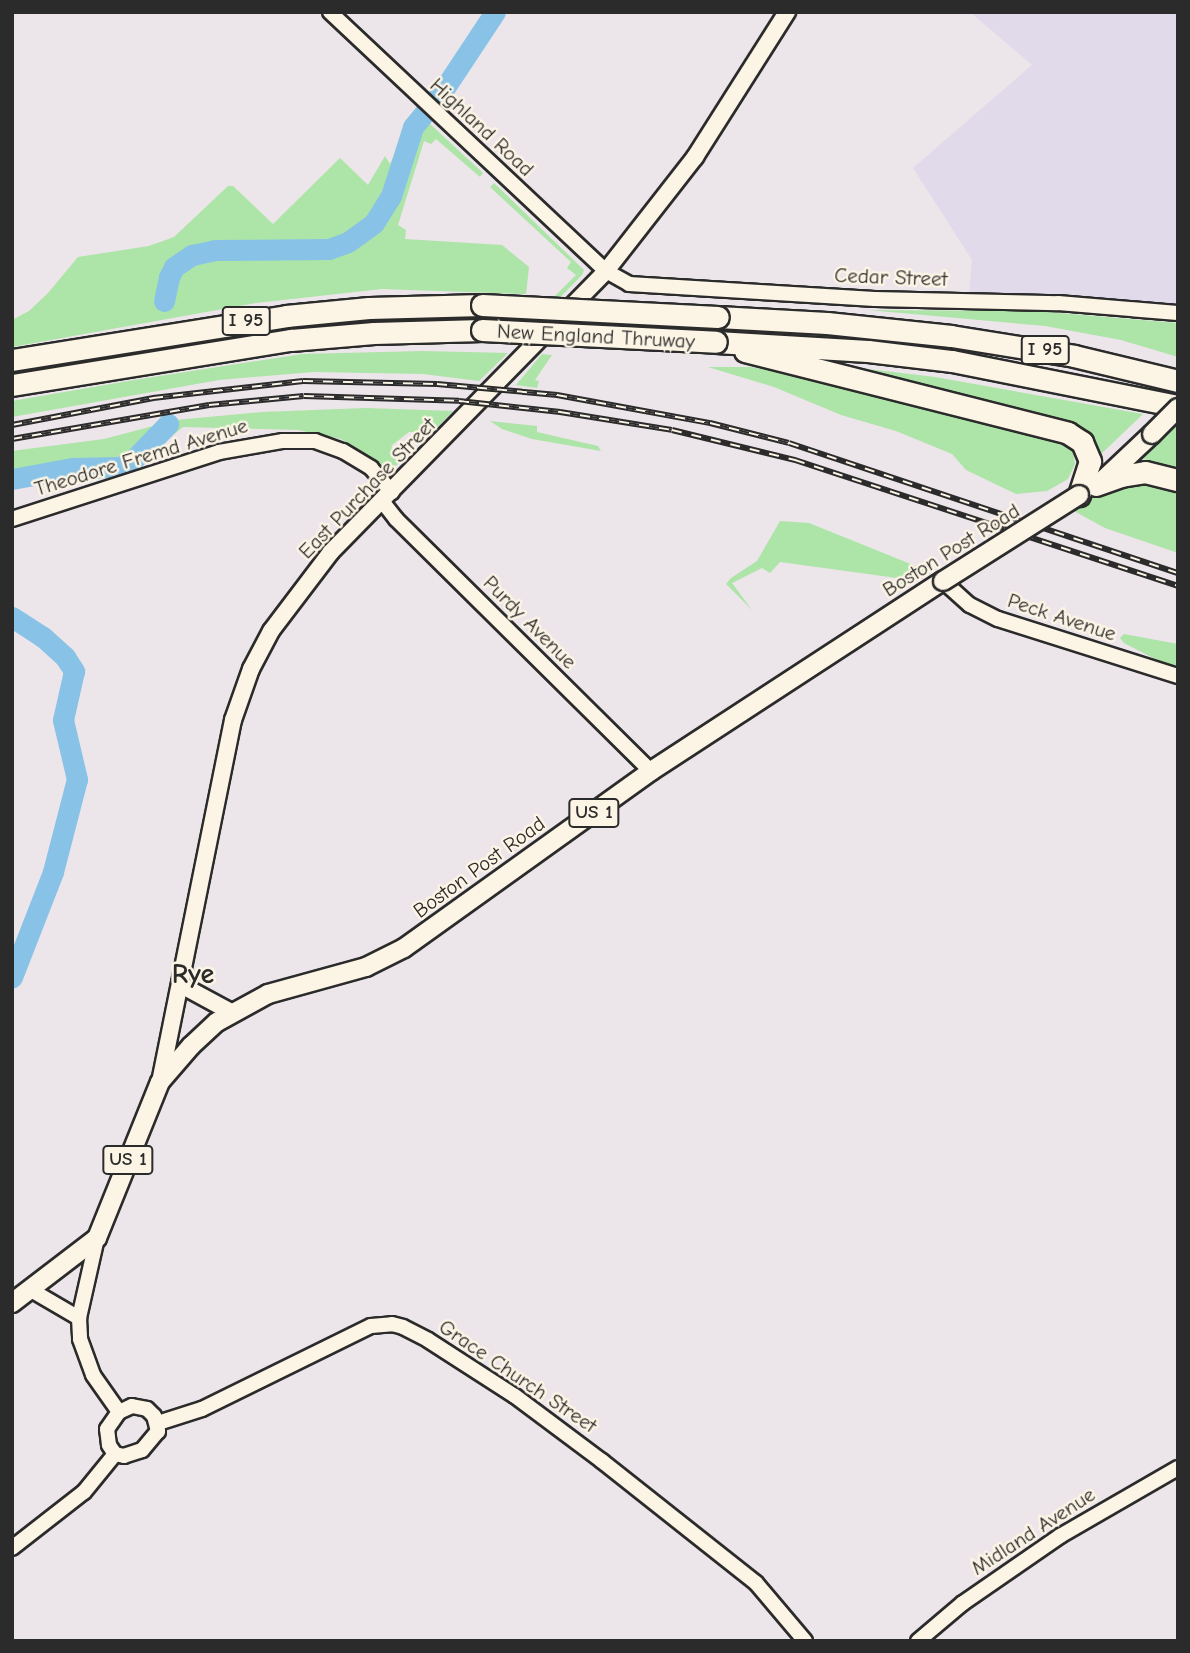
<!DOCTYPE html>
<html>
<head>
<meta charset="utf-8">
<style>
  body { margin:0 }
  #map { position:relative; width:1190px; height:1653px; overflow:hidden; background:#ece5e9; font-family:"Comic Neue",sans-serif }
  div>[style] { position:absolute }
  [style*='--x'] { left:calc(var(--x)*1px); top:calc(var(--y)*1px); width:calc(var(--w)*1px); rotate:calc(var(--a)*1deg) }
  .built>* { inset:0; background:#e1daeb }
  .green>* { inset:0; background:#ade4a7 }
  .river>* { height:21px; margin:-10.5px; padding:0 10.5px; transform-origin:10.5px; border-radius:10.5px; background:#88c3e7 }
  .roads { filter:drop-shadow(2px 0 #2b2b2b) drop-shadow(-2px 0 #2b2b2b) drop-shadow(0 2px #2b2b2b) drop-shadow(0 -2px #2b2b2b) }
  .tertiary>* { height:14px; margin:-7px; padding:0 7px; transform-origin:7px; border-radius:7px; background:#fcf5e5 }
  .secondary>* { height:16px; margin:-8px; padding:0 8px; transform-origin:8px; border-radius:8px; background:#fcf5e5 }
  .primary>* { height:18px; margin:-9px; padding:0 9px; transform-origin:9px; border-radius:9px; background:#fcf5e5 }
  .motorway>* { height:21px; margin:-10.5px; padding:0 10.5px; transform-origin:10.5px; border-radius:10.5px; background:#fcf5e5 }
  .rail>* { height:6px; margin-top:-3px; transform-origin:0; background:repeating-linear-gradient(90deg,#fcf5e5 0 10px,#2b2b2b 0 20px); box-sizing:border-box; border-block:2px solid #2b2b2b }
  .bridges { filter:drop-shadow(2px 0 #2b2b2b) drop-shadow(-2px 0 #2b2b2b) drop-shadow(0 2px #2b2b2b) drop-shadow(0 -2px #2b2b2b) }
  .primary-bridge>* { height:18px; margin:-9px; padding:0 9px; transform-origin:9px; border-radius:9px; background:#fcf5e5 }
  .motorway-bridge>* { height:21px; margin:-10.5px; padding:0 10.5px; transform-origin:10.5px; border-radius:10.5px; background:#fcf5e5 }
  span { translate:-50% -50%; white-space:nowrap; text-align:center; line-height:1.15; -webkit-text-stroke:5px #fcf5e5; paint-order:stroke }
  .shield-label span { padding:2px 5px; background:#fcf5e5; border:2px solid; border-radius:5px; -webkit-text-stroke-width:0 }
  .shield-label { font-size:19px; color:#2b2b2b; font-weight:700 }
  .street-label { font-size:21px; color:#2b2b2b }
  .district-label { font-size:28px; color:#2b2b2b; font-weight:700 }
  .frame { position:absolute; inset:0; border:14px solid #2b2b2b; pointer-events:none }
</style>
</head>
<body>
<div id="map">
  <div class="built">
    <div style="clip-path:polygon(970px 12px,1178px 12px,1178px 308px,969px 296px,972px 260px,913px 168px,1032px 65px)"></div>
  </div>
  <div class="green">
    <div style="clip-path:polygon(415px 110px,483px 173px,480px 177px,436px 139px,431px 144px,424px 141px,398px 225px,406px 230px,405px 239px,502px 245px,529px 267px,526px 294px,382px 289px,256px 303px,12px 347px,12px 320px,29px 311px,48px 293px,78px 257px,149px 246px,174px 237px,228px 186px,233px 186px,273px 224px,340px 158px,368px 185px,385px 156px,390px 164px)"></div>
    <div style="clip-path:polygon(494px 183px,584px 270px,582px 275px,530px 328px,523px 328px,576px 275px,567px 268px,571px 262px,490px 187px)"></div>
    <div style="clip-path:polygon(868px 310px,1035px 311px,1178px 323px,1178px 357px,1121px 340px,1045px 326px)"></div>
    <div style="clip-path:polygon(423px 351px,508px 353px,479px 381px,423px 374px,313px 372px,219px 380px,12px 417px,12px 401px,134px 380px,302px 354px)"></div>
    <div style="clip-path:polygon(542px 354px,552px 355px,535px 380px,539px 381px,537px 388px,516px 385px)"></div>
    <div style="clip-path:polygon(843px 366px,935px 377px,1143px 414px,1098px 457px,1091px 447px)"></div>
    <div style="clip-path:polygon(708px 367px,750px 367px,799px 375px,1062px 439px,1073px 450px,1075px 464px,1068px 479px,1047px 491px,1016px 494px,966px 470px,952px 454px,896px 431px,841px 415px,774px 387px)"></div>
    <div style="clip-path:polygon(366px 408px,453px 411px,433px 432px,409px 432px,391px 446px,404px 460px,389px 470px,341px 439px,298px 430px,183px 427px,154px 451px,152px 461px,95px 480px,85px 471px,12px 486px,12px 451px,104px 439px,176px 420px,262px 412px)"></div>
    <div style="clip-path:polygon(490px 421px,537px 426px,537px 432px,598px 446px,601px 451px,532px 439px,502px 429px)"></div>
    <div style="clip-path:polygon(1178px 424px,1178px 469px,1140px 458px,1177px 423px)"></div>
    <div style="clip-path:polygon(1128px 477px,1178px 486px,1178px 553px,1105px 528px,1072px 510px)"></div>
    <div style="clip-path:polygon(780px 521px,809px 523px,928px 571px,903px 587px,897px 578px,780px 562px,770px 573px,762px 568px,732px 583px,752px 610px,726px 584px,731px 578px,757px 561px)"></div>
    <div style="clip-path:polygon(1124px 634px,1178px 644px,1178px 666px,1163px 663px,1124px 643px,1120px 638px)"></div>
  </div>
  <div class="river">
    <div style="--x:164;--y:301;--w:25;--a:-78"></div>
    <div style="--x:169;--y:277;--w:11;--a:-63"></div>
    <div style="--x:174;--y:267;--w:22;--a:-34"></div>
    <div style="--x:192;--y:255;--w:24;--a:-12"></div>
    <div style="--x:215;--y:250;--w:114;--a:-0.5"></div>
    <div style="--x:329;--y:249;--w:20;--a:-20"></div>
    <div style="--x:348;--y:242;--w:32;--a:-36"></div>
    <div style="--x:374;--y:223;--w:32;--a:-58"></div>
    <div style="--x:391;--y:196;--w:72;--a:-72.3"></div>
    <div style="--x:413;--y:127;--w:49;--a:-50.8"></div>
    <div style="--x:444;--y:89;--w:92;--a:-56.5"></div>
    <div style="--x:12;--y:479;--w:61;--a:-10.4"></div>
    <div style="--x:72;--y:468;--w:48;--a:-1.2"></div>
    <div style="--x:120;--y:467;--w:16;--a:-30"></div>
    <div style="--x:134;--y:459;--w:49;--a:-45.8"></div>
    <div style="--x:12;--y:617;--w:37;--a:33"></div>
    <div style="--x:43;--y:637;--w:30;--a:42"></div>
    <div style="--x:65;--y:657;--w:17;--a:57"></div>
    <div style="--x:74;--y:671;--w:50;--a:102.7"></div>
    <div style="--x:63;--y:720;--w:61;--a:76.7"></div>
    <div style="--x:77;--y:779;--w:96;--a:104.5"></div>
    <div style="--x:53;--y:872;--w:113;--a:111.3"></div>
  </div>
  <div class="roads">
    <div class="tertiary">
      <div style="--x:330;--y:12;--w:378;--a:43.2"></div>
      <div style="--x:606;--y:271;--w:26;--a:29"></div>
      <div style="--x:629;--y:284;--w:246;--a:3.5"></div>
      <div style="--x:875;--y:299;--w:183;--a:1.3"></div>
      <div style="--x:1058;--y:303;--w:120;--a:4.8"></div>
      <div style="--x:382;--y:501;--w:23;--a:52"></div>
      <div style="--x:396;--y:519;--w:359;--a:44.7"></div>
      <div style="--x:12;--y:519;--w:218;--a:-17.9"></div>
      <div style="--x:219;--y:452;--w:65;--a:-9.8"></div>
      <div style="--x:283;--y:441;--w:32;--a:0"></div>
      <div style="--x:315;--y:441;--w:30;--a:20"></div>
      <div style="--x:343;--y:451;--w:33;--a:31"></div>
      <div style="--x:371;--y:468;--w:32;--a:49"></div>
      <div style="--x:943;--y:581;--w:36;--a:42"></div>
      <div style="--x:970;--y:605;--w:31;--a:27"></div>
      <div style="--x:998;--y:619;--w:189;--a:17.6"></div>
      <div style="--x:97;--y:1238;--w:82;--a:102.7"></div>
      <div style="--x:79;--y:1318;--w:21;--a:87"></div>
      <div style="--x:80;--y:1339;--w:38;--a:70"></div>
      <div style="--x:93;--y:1375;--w:45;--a:54.9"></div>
      <div style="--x:31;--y:1290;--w:56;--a:30.3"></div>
      <div style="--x:132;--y:1406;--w:15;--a:11"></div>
      <div style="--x:147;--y:1409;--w:10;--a:45"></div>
      <div style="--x:154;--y:1416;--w:16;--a:75"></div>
      <div style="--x:158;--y:1431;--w:25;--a:130"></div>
      <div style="--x:142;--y:1450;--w:19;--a:162"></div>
      <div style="--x:124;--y:1456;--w:9;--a:-167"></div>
      <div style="--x:115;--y:1454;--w:11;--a:-124"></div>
      <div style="--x:109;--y:1445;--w:16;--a:-97"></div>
      <div style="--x:107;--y:1429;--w:21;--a:-55"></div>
      <div style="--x:119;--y:1412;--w:14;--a:-25"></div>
      <div style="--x:158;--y:1423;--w:46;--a:-17.7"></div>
      <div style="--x:202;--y:1409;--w:188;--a:-26.2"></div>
      <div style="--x:371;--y:1326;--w:21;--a:-5"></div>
      <div style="--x:392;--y:1324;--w:11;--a:15"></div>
      <div style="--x:403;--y:1327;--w:28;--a:27"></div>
      <div style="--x:428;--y:1340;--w:103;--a:32.8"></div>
      <div style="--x:515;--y:1396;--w:109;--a:36.8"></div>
      <div style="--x:602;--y:1461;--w:196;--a:38.4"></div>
      <div style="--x:756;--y:1583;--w:76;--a:49.8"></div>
      <div style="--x:12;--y:1548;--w:91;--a:-37.9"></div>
      <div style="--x:84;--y:1492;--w:49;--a:-50.8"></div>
      <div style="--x:918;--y:1641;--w:59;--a:-40.2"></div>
      <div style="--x:963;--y:1603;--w:118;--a:-34.6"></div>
      <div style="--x:1060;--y:1536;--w:136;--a:-30"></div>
    </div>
    <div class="secondary">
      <div style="--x:181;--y:985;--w:57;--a:28.4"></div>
      <div style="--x:160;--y:1082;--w:369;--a:-78.6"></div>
      <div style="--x:233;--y:720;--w:54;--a:-70.6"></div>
      <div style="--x:251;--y:669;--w:43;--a:-62.2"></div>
      <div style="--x:271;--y:631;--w:99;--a:-52.8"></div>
      <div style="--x:331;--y:552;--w:393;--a:-45.6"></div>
      <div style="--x:606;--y:271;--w:145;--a:-52"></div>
      <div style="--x:695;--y:157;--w:172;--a:-57.6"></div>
    </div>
    <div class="primary">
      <div style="--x:1103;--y:480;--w:67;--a:-43.2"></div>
      <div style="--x:12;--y:1303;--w:107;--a:-37.4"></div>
      <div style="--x:97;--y:1238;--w:168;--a:-68"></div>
      <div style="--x:160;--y:1082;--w:48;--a:-49.3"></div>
      <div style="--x:191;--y:1046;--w:35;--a:-43"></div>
      <div style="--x:217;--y:1022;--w:58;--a:-28.8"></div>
      <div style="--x:268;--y:994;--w:102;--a:-15.4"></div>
      <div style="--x:366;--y:967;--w:42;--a:-26.6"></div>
      <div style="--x:404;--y:948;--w:304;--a:-35.6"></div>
      <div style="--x:651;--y:771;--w:348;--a:-33.1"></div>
    </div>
    <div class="motorway">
      <div style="--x:718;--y:317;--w:109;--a:3.2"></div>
      <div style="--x:827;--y:323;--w:125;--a:6"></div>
      <div style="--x:951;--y:336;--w:125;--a:9.2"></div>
      <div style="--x:1074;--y:356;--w:107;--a:13.5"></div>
      <div style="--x:716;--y:342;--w:152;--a:3.4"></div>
      <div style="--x:868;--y:351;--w:85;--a:6.8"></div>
      <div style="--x:952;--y:361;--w:230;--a:11.3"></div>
      <div style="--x:745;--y:351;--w:333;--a:14.2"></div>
      <div style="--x:1068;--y:433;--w:17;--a:33"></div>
      <div style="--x:1082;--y:442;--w:21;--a:67"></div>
      <div style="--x:1090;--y:461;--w:36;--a:108"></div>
      <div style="--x:12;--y:360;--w:278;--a:-9.1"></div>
      <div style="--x:286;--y:316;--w:83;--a:-5.5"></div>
      <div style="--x:369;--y:308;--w:113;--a:-1.5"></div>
      <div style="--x:12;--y:385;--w:283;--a:-9.2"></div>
      <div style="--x:291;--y:340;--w:83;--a:-4.8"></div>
      <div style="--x:374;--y:333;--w:108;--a:-1.6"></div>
      <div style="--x:1096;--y:485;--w:27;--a:-20"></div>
      <div style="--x:1121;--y:476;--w:24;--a:-9"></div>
      <div style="--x:1145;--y:472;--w:34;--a:14"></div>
    </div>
  </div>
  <div class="rail">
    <div style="--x:12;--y:425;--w:144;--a:-10.8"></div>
    <div style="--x:153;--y:398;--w:151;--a:-6.5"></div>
    <div style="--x:303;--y:381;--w:134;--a:1.3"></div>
    <div style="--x:437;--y:384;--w:121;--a:5.2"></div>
    <div style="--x:557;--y:395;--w:156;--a:10.4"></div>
    <div style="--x:710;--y:423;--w:81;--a:14.2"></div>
    <div style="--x:789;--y:443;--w:410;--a:18.5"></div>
    <div style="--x:12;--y:439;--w:200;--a:-9.8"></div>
    <div style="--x:209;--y:405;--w:95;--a:-5.4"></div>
    <div style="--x:304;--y:396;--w:155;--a:1.8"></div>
    <div style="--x:459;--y:401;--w:102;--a:6.2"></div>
    <div style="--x:560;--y:412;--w:113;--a:9.1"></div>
    <div style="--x:672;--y:430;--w:127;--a:13.7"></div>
    <div style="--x:795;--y:460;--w:403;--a:18.2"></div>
  </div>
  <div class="bridges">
    <div class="primary-bridge">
      <div style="--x:1152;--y:434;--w:37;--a:-45"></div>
      <div style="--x:943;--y:581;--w:161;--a:-32.3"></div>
    </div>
    <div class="motorway-bridge">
      <div style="--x:482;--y:305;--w:236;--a:2.9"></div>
      <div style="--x:482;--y:330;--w:234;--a:2.9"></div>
    </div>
  </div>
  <div class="shield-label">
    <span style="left:246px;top:321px">I 95</span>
    <span style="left:1045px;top:350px">I 95</span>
    <span style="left:594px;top:813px">US 1</span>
    <span style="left:128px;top:1160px">US 1</span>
  </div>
  <div class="street-label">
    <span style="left:482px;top:127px;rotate:43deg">Highland Road</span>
    <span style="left:891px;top:277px;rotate:2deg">Cedar Street</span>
    <span style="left:596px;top:336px;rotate:3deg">New England Thruway</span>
    <span style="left:141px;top:457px;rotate:-17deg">Theodore Fremd Avenue</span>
    <span style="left:367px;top:488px;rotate:-46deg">East Purchase Street</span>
    <span style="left:951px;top:550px;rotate:-32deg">Boston Post Road</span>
    <span style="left:1062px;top:617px;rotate:18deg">Peck Avenue</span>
    <span style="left:530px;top:622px;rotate:45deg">Purdy Avenue</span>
    <span style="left:479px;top:867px;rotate:-36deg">Boston Post Road</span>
    <span style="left:518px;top:1376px;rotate:34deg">Grace Church Street</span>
    <span style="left:1033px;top:1531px;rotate:-33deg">Midland Avenue</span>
  </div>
  <div class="district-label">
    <span style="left:193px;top:974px">Rye</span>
  </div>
  <div class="frame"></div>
</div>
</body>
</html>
